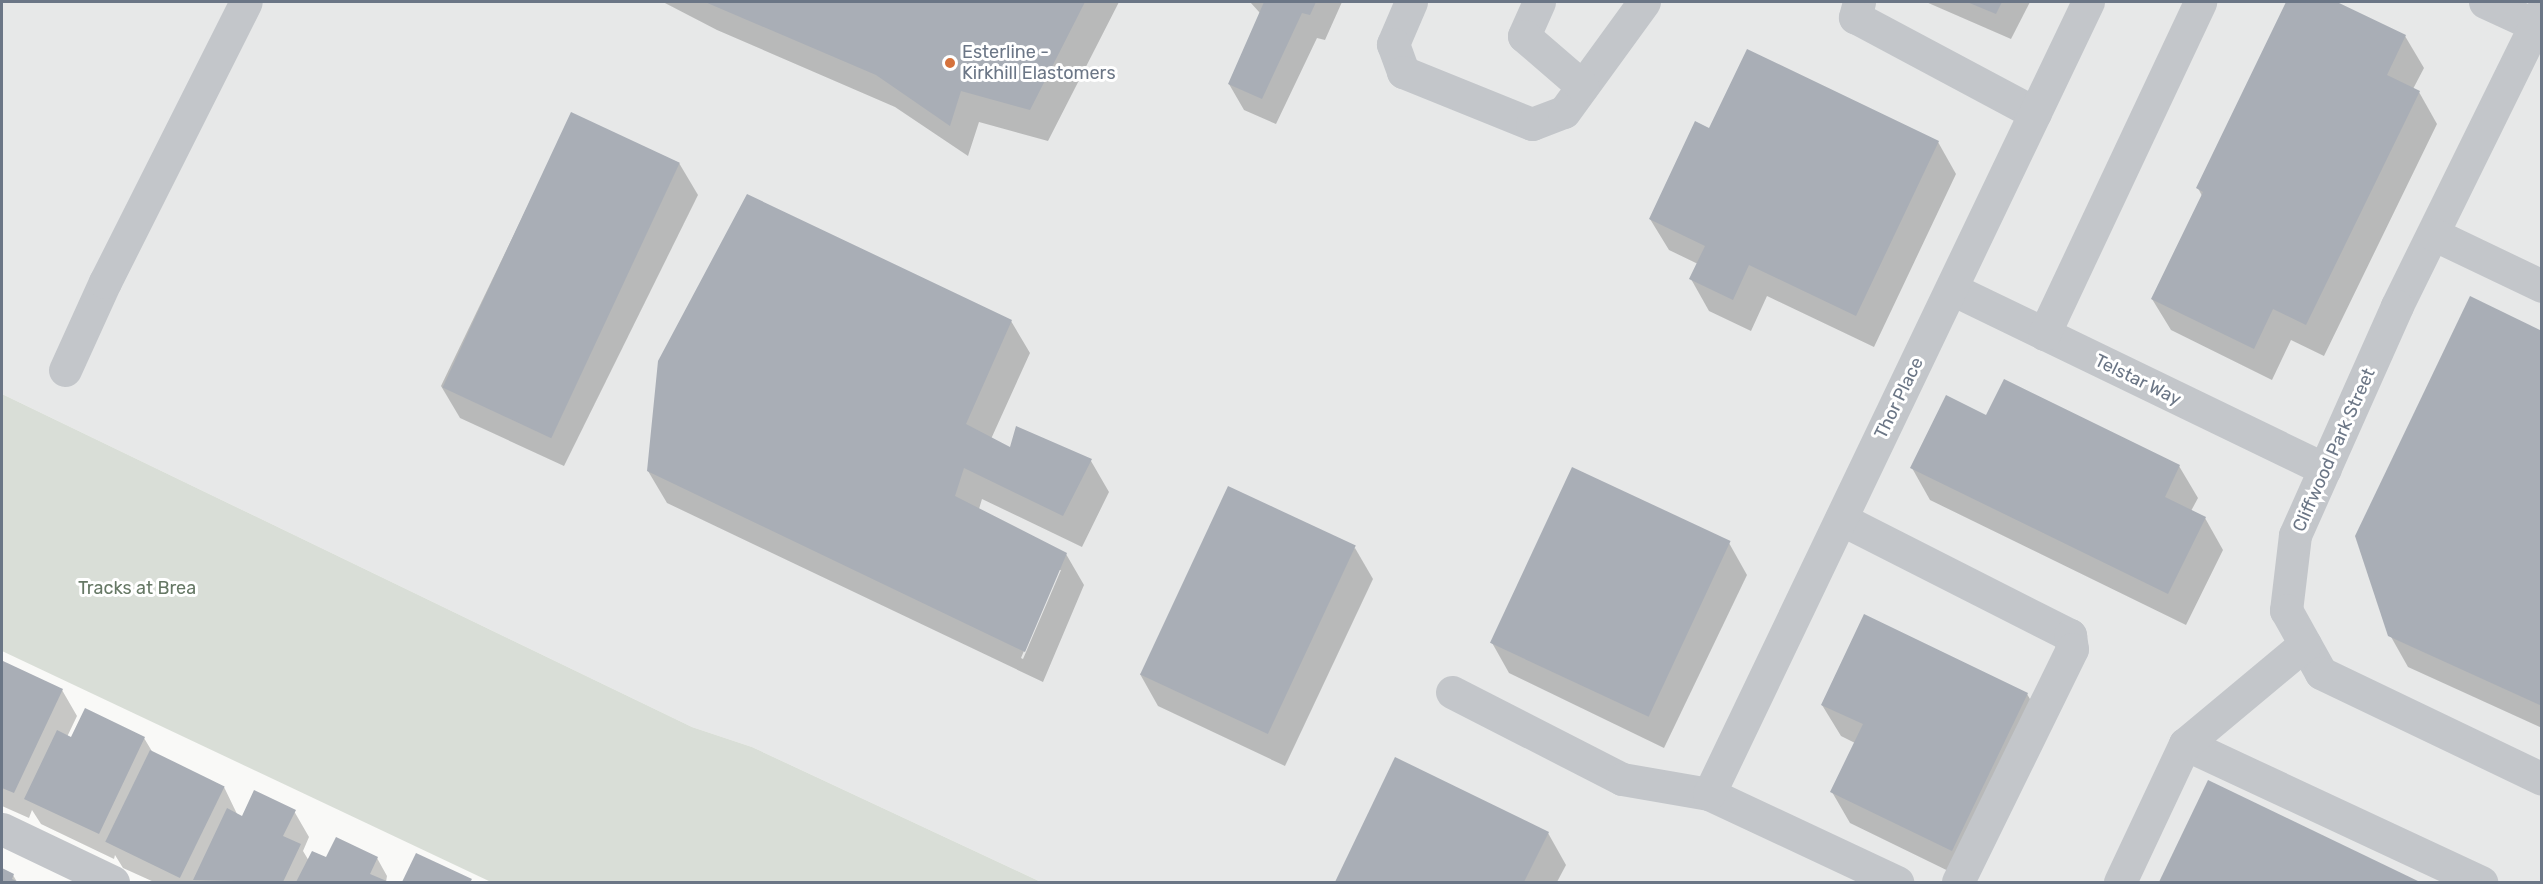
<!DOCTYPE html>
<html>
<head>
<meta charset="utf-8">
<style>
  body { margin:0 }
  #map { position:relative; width:2543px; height:884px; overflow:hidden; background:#f9f9f7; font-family:Rubik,sans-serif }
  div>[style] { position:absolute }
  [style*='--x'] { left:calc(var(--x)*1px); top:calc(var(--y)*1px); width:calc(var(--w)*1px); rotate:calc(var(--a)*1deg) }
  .built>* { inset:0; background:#e7e8e8 }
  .green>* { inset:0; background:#d9ded7 }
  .shadow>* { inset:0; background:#0003 }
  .building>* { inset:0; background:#a9aeb6; transform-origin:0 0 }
  .minor>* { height:33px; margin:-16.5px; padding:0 16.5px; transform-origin:16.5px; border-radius:16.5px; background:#c3c6ca }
  .dots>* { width:16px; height:16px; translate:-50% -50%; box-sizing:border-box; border:3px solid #fff; border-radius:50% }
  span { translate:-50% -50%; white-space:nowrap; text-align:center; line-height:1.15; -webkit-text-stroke:6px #fff; paint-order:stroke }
  .poi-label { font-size:18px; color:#6b7686 }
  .left { translate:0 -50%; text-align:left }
  .street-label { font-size:18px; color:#6b7686 }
  .park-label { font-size:18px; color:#667865 }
  .frame { position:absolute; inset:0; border:3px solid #6b7686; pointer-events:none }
</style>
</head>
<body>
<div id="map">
  <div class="built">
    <div style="clip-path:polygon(2px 2px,2541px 2px,2541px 882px,1041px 882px,752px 747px,692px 727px,2px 394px)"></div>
  </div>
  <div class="green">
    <div style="clip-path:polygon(2px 394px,692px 727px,752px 747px,1041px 882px,491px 882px,2px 651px)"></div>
  </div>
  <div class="shadow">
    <div style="clip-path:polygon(663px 2px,1119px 2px,1048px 141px,979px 122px,968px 156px,895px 107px,717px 30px)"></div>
    <div style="clip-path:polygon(1250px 2px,1342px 2px,1325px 40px,1317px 38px,1276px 124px,1244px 110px,1229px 84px,1260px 13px)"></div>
    <div style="clip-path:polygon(1926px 2px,2030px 2px,2011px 39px)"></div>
    <div style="clip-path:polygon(2288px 2px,2334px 2px,2405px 36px,2424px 68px,2413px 89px,2419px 92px,2437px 124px,2324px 356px,2291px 340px,2272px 380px,2171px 330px,2152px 299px,2202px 196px,2198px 188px)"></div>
    <div style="clip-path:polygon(572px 114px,679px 163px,698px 195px,564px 466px,460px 418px,441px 386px)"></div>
    <div style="clip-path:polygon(1938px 142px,1956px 174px,1874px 347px,1767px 296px,1751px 331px,1709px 311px,1691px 279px,1698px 264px,1669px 250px,1650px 219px)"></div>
    <div style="clip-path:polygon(evenodd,1011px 321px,1030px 353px,991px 439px,1011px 449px,1091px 461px,1109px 492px,1082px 547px,982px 499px,979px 509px,1066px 554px,1084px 585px,1043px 682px,667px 503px,648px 471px,1011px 321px,1058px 570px,1061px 570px,1023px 659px,1021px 658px,1058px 570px)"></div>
    <div style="clip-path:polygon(2542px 332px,2542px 728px,2408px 667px,2390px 635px)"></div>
    <div style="clip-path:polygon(1987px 417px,2179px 466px,2198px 498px,2191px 511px,2205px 518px,2223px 550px,2186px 625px,1930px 500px,1912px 468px)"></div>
    <div style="clip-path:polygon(1729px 543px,1747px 575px,1664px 748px,1509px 673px,1491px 641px)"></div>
    <div style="clip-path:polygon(1355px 548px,1373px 579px,1285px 766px,1158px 706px,1140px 674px)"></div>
    <div style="clip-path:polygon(4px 663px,62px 690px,77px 716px,67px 737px,144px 738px,153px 753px,224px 787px,238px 816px,243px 818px,294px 811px,309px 837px,303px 851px,309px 861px,377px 858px,387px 876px,386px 882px,154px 882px,123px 868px,115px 855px,114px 859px,41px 824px,32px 810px,29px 818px,2px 806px)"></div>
    <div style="clip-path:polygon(2027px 694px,2046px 726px,1971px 882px,1850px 823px,1832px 792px,1855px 743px,1841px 736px,1822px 705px)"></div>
    <div style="clip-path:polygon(1396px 759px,1548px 833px,1566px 865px,1557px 882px,1336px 882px)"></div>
    <div style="clip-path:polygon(2209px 782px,2417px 882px,2161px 882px)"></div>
    <div style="clip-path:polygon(417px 855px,471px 880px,472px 882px,403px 882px)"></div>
    <div style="clip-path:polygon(2px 870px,13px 875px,17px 882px,2px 882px)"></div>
  </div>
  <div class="building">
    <div style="clip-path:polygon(705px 2px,1085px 2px,1030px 110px,961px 91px,950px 126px,876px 75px)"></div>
    <div style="clip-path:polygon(1264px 2px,1316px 2px,1310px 15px,1302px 13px,1262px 99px,1228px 84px)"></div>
    <div style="clip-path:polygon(1967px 2px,2002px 2px,1996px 14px)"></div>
    <div style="clip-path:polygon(2286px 2px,2337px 2px,2406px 35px,2387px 75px,2420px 91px,2306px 325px,2273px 309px,2254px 349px,2151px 299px,2203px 192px,2196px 188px)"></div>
    <div style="clip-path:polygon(1747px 49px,1939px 141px,1856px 316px,1749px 265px,1733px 300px,1689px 279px,1705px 246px,1649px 219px,1695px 121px,1709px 128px)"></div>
    <div style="left:571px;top:112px;width:120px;height:304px;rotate:25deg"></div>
    <div style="clip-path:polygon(747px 194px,1012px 320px,966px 424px,1010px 447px,1016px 426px,1092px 459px,1063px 516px,964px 468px,955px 496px,1067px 553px,1025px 652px,647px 471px,658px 361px)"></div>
    <div style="clip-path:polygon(2470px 296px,2542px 331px,2542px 706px,2388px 636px,2355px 536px)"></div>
    <div style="clip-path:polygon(2004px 379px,2180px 465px,2165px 497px,2206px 517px,2168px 594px,1910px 468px,1946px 395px,1986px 415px)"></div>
    <div style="left:1572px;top:467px;width:175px;height:194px;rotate:25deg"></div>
    <div style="left:1228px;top:486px;width:141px;height:208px;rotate:25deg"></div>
    <div style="clip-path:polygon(1864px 614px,2028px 693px,1952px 851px,1830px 792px,1863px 724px,1821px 705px)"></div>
    <div style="clip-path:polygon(3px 661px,63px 689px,14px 793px,2px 788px)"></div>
    <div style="clip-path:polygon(85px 708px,145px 737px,99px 834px,24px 799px,57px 730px,71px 737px)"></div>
    <div style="left:150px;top:750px;width:83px;height:102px;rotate:26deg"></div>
    <div style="clip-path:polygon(1395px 757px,1549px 832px,1524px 882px,1335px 882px)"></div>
    <div style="clip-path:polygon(2208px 780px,2420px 882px,2159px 882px)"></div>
    <div style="clip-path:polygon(254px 790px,296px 810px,283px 836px,301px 844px,283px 882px,193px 880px,227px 808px,242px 816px)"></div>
    <div style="clip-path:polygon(336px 837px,378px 857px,370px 874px,389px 882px,296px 882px,312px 851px,326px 857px)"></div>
    <div style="clip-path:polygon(416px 853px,472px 879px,470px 882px,402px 882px)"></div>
    <div style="clip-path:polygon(2px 868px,14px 874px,12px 879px,19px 882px,2px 882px)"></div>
  </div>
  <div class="minor">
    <div style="--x:1411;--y:2;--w:46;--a:113.2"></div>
    <div style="--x:1393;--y:44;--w:30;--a:70"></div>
    <div style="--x:1403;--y:72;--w:139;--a:22"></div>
    <div style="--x:1532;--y:124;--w:34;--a:-21"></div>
    <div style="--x:1564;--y:112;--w:136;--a:-54"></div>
    <div style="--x:1539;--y:2;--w:37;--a:114"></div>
    <div style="--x:1524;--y:36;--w:77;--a:40.8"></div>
    <div style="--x:1859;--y:2;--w:16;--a:105"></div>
    <div style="--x:1855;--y:17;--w:204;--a:28.1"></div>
    <div style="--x:2485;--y:2;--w:55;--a:24.7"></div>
    <div style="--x:2535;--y:25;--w:10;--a:45"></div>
    <div style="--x:2542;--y:11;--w:329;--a:116.2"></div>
    <div style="--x:2397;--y:306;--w:251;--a:114"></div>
    <div style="--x:2295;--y:535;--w:76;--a:96.8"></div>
    <div style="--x:2286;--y:610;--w:72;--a:60.9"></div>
    <div style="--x:2321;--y:673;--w:245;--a:25.6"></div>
    <div style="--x:2433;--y:234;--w:121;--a:25.5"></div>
    <div style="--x:1952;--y:289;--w:414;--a:25.8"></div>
    <div style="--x:2044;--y:334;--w:367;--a:-64.8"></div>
    <div style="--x:65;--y:370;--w:97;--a:-65.6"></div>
    <div style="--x:105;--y:282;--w:313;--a:-63.3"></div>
    <div style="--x:1841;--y:519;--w:257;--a:26.9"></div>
    <div style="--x:2070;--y:635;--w:14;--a:82"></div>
    <div style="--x:2072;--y:649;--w:259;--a:116.1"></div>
    <div style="--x:1452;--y:692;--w:191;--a:27.1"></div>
    <div style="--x:1622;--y:779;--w:88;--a:9.8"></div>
    <div style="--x:1709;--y:794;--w:208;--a:25.1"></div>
    <div style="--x:2185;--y:744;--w:327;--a:25"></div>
    <div style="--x:1709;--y:794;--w:878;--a:-64.43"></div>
    <div style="--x:2;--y:829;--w:123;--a:25.5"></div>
    <div style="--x:2120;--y:882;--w:153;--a:-64.8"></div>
    <div style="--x:2185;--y:744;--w:156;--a:-39.8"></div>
  </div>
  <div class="dots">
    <div style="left:950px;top:63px;background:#d5723c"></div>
  </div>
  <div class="poi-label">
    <span class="left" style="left:962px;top:63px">Esterline -<br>Kirkhill Elastomers</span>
  </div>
  <div class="street-label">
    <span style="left:2138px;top:380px;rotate:26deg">Telstar Way</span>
    <span style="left:1899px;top:398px;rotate:-64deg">Thor Place</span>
    <span style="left:2334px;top:450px;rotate:-66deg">Cliffwood Park Street</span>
  </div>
  <div class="park-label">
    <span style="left:137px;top:588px">Tracks at Brea</span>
  </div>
  <div class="frame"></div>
</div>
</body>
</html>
